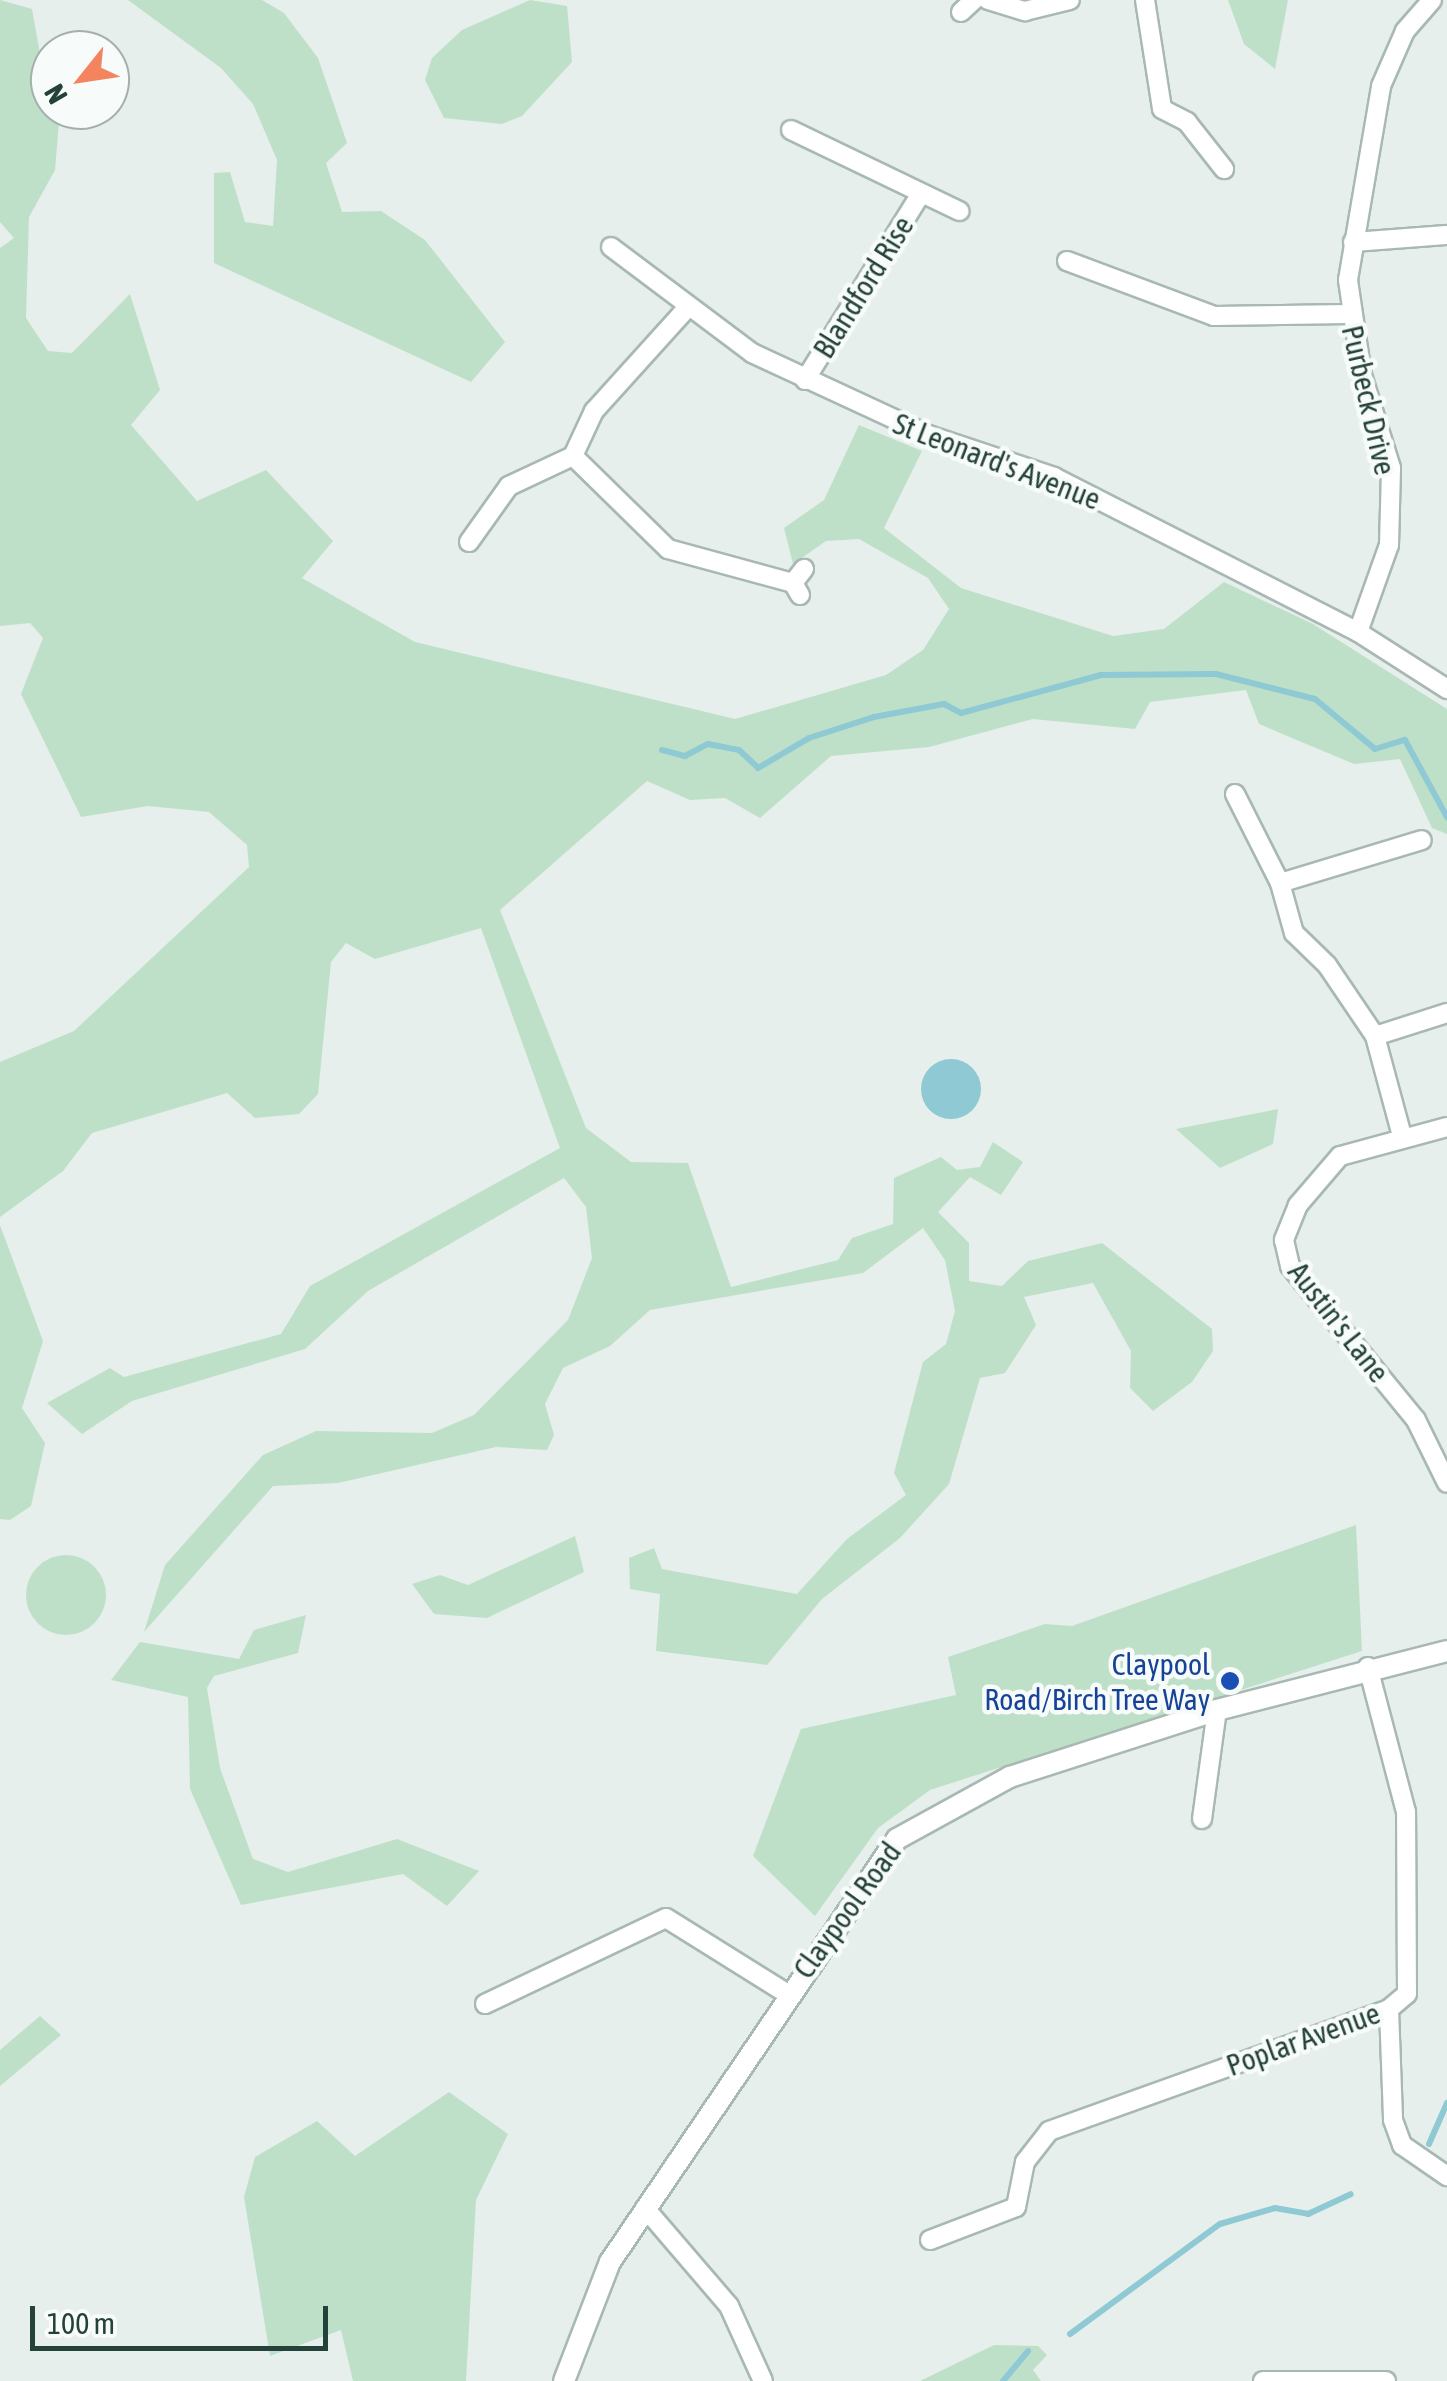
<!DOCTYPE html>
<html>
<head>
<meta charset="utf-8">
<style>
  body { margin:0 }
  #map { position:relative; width:1447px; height:2381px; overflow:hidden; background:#e6efeb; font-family:"Asap Condensed",sans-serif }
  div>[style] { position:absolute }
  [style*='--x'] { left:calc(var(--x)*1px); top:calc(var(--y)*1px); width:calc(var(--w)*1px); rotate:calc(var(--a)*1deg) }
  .green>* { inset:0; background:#bfe0c8 }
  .round { border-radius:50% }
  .water>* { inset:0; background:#8ec9d4 }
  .stream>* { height:6px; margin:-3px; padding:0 3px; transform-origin:3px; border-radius:3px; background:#8ec9d4 }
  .roads { filter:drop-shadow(2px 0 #a8b8b2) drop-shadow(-2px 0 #a8b8b2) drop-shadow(0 2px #a8b8b2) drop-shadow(0 -2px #a8b8b2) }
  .minor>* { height:18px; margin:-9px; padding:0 9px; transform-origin:9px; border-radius:9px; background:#fff }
  .tertiary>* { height:20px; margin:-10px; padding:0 10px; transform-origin:10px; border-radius:10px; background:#fff }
  .dots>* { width:28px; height:28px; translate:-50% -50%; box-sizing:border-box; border:5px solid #f7fbf9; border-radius:50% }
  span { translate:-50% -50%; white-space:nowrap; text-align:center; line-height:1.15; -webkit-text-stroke:9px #f7fbf9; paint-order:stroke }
  .street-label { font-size:30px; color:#24423a }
  .transit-label { font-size:30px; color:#164399 }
  .right { translate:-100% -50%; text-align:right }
  .north { position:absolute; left:30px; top:30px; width:100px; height:100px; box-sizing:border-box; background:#f7fbf9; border:2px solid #a3b1ad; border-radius:50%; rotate:240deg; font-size:28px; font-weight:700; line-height:40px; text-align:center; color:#24423a }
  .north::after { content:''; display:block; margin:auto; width:35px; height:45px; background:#f4845f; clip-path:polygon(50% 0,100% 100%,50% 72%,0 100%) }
  .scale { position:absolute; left:30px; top:2306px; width:298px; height:45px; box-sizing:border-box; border:5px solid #24423a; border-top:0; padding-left:12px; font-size:30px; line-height:35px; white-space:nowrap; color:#24423a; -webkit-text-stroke:8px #f7fbf9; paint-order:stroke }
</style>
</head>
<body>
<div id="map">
  <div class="green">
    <div style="clip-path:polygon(0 0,32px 9px,50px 110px,60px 110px,55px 170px,29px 217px,26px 318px,48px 351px,72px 353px,130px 294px,160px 390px,131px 425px,197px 501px,266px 470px,333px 541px,302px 578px,415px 642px,735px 719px,886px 675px,923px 650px,949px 609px,928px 578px,859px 539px,826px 541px,793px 564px,784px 528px,824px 500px,859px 425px,922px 451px,884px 528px,961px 588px,1113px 636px,1164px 629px,1224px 582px,1313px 624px,1447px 709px,1447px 834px,1432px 828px,1400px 759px,1354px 764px,1259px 724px,1246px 690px,1150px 702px,1135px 729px,1033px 719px,929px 747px,831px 756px,760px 818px,725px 798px,690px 800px,647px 781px,500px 910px,586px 1128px,631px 1162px,688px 1163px,731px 1287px,838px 1260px,852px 1238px,893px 1224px,894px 1178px,941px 1157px,957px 1170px,980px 1167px,993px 1142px,1023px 1162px,1001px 1195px,970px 1177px,938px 1212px,969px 1243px,969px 1281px,1002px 1286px,1028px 1261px,1102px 1243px,1212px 1329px,1213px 1351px,1192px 1382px,1153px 1411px,1130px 1388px,1131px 1351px,1093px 1283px,1024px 1297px,1036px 1325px,1005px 1373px,980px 1378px,949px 1484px,900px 1538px,822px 1599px,767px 1665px,656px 1651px,660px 1594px,630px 1589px,629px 1558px,654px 1548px,662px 1569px,797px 1594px,847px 1539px,906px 1495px,894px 1473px,923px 1362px,946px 1344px,955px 1311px,945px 1260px,923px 1228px,863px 1273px,650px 1310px,610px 1346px,563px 1368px,545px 1404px,554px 1435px,547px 1450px,496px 1447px,338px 1483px,273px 1486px,144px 1632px,165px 1565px,263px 1455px,316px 1431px,432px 1433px,474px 1415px,568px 1320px,592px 1258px,586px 1207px,564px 1178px,368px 1291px,305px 1349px,132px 1401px,82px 1434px,47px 1403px,110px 1368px,124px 1377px,281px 1334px,310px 1286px,560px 1148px,481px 928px,375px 959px,346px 943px,331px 962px,318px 1094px,299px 1114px,255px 1118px,227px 1093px,92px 1133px,63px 1171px,0 1217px,0 1062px,74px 1031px,249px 867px,247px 845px,209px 812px,148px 806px,81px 817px,21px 694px,43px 638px,30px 623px,0 626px,0 248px,14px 238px,0 222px)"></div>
    <div style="clip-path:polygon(128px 0,262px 0,284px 13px,318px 58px,347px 143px,326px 163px,342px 212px,381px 211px,425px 240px,505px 342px,471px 382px,214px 263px,214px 173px,230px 172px,245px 222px,273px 226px,277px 160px,253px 104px,221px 68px)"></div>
    <div style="clip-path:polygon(530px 0,567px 6px,572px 62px,522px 116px,502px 124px,444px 118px,425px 80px,432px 58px,462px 30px)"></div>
    <div style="clip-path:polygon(1228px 0,1288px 0,1275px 69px,1244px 44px)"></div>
    <div style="clip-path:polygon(1278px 1109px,1273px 1144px,1220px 1168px,1176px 1129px)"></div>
    <div style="clip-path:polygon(0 1225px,43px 1341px,22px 1408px,45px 1443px,31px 1506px,10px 1520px,0 1519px)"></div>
    <div style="clip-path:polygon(1356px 1525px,1362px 1651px,930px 1790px,878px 1828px,815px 1916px,753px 1856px,801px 1729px,956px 1695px,948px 1657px,1045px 1624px,1072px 1626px)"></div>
    <div style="clip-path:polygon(575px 1536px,584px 1572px,487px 1618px,434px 1614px,412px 1584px,440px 1575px,468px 1585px)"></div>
    <div class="round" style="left:26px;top:1555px;width:80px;height:80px"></div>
    <div style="clip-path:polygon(306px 1615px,298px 1653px,214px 1676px,207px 1688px,220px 1768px,253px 1859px,288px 1872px,397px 1839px,479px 1871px,447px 1906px,403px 1874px,241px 1905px,190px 1789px,188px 1697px,111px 1680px,140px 1642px,239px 1659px,254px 1630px)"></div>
    <div style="clip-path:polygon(40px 2016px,61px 2035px,0 2086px,0 2050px)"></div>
    <div style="clip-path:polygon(449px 2092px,508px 2134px,476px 2200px,466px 2381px,353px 2381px,341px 2330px,270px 2356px,244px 2197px,255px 2157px,317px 2121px,355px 2156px)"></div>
    <div style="clip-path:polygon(994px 2345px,1038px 2346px,1047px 2355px,1033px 2370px,1041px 2381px,920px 2381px)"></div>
  </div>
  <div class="water">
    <div class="round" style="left:921px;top:1059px;width:60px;height:60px"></div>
  </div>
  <div class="stream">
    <div style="--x:662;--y:750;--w:24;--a:15"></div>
    <div style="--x:685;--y:756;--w:26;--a:-28"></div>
    <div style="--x:708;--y:744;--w:32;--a:11"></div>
    <div style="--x:739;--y:750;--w:26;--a:43"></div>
    <div style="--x:758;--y:768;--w:59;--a:-30.5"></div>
    <div style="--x:809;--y:738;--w:68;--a:-17.9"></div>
    <div style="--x:874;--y:717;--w:71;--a:-10.5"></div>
    <div style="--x:944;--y:704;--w:19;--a:28"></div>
    <div style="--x:961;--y:713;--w:145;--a:-15.2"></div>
    <div style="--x:1101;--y:675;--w:115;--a:-0.5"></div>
    <div style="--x:1216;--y:674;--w:102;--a:14.2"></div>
    <div style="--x:1315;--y:699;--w:78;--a:39.8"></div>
    <div style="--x:1375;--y:749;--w:31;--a:-17"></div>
    <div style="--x:1405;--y:740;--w:88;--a:61.4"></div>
    <div style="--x:1429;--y:2144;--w:45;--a:-66.3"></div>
    <div style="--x:1070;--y:2334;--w:186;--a:-36.3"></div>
    <div style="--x:1220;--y:2224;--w:57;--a:-16.2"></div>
    <div style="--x:1275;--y:2208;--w:34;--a:10"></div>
    <div style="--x:1308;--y:2214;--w:47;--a:-24.9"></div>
    <div style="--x:1003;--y:2381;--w:39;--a:-50"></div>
  </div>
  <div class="roads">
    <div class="minor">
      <div style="--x:988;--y:0;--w:39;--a:17"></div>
      <div style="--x:1025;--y:11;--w:46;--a:-13.7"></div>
      <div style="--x:1145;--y:0;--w:110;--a:81.1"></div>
      <div style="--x:1162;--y:109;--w:28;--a:27"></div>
      <div style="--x:1187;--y:122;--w:60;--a:51.8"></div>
      <div style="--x:961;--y:12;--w:18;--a:-43"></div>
      <div style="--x:791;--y:130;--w:187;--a:25.7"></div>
      <div style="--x:1353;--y:242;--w:94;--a:-4.3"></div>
      <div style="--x:611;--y:247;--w:176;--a:36.9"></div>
      <div style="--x:752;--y:353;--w:197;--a:24.9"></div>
      <div style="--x:931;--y:436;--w:130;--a:18.4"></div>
      <div style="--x:1054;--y:477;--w:341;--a:27"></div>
      <div style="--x:1358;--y:632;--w:106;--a:32.6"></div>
      <div style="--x:1067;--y:261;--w:157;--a:20.5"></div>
      <div style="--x:1214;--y:316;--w:134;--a:-0.9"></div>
      <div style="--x:805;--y:380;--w:219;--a:-58.1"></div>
      <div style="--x:573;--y:456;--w:133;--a:44.4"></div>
      <div style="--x:668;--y:549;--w:130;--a:15.2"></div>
      <div style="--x:469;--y:542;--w:69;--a:-54.5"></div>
      <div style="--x:509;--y:486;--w:71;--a:-25.1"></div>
      <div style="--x:573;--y:456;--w:50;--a:-65"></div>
      <div style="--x:594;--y:411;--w:139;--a:-47.9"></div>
      <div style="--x:800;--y:595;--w:14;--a:-120"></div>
      <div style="--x:793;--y:583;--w:18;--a:-52"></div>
      <div style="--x:1358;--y:632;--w:92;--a:-70.4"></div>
      <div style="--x:1389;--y:545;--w:77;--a:-88.5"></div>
      <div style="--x:1391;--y:468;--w:97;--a:-107.3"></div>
      <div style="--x:1362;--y:375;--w:96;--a:-98.4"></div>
      <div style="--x:1348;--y:280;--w:197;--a:-80.3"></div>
      <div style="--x:1381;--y:86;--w:60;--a:-66.4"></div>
      <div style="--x:1405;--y:31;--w:41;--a:-48.9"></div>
      <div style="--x:1235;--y:794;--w:100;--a:63.2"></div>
      <div style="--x:1280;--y:883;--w:52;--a:74.4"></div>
      <div style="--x:1294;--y:933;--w:46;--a:44.1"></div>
      <div style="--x:1327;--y:965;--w:86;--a:55.9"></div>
      <div style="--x:1375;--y:1036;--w:104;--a:74.9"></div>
      <div style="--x:1280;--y:883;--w:148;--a:-16.8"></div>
      <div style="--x:1375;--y:1036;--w:76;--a:-17.7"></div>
      <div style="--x:1447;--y:1127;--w:111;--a:164.8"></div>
      <div style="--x:1340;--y:1156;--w:65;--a:130.6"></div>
      <div style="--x:1298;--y:1205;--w:38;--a:112"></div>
      <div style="--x:1284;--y:1240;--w:27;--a:77"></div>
      <div style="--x:1290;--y:1266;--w:199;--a:50.7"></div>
      <div style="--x:1416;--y:1420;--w:70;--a:63.8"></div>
      <div style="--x:1202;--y:1819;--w:110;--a:-82.2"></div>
      <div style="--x:485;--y:2004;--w:200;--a:-25.4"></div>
      <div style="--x:666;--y:1918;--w:142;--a:32"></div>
      <div style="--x:1389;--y:2009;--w:111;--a:87.9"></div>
      <div style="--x:1393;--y:2120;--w:27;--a:70"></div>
      <div style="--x:1402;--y:2145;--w:55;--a:34.6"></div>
      <div style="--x:645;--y:2208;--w:129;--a:49.4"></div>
      <div style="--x:729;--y:2306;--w:82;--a:65.6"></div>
      <div style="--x:930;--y:2240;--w:92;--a:-21"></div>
      <div style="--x:1016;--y:2207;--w:46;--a:-78.7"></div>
      <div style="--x:1025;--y:2162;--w:39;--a:-52"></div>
      <div style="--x:1049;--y:2131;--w:361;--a:-19.7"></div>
      <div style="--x:1389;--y:2009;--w:23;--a:-40"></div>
      <div style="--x:1407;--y:1994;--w:182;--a:-90.3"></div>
      <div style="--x:1406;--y:1812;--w:150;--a:-104.7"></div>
      <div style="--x:1263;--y:2381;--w:123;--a:0"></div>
    </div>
    <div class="tertiary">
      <div style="--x:564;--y:2381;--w:128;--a:-68.9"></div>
      <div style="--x:610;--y:2262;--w:511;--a:-55.84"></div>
      <div style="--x:897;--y:1839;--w:129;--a:-28.8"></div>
      <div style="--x:1010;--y:1777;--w:218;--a:-17.9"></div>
      <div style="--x:1217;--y:1710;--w:237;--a:-14.4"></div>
    </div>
  </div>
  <div class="dots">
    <div style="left:1230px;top:1681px;background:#1a4fb4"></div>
  </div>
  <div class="street-label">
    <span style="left:863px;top:287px;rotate:-58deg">Blandford Rise</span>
    <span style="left:1369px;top:400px;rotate:77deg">Purbeck Drive</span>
    <span style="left:997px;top:461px;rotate:21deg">St Leonard's Avenue</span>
    <span style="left:1339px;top:1322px;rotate:52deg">Austin's Lane</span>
    <span style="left:847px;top:1910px;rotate:-54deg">Claypool Road</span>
    <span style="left:1303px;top:2039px;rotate:-20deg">Poplar Avenue</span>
  </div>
  <div class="transit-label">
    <span class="right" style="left:1210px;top:1681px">Claypool<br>Road/Birch Tree Way</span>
  </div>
  <div class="north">N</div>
  <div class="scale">100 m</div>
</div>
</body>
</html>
